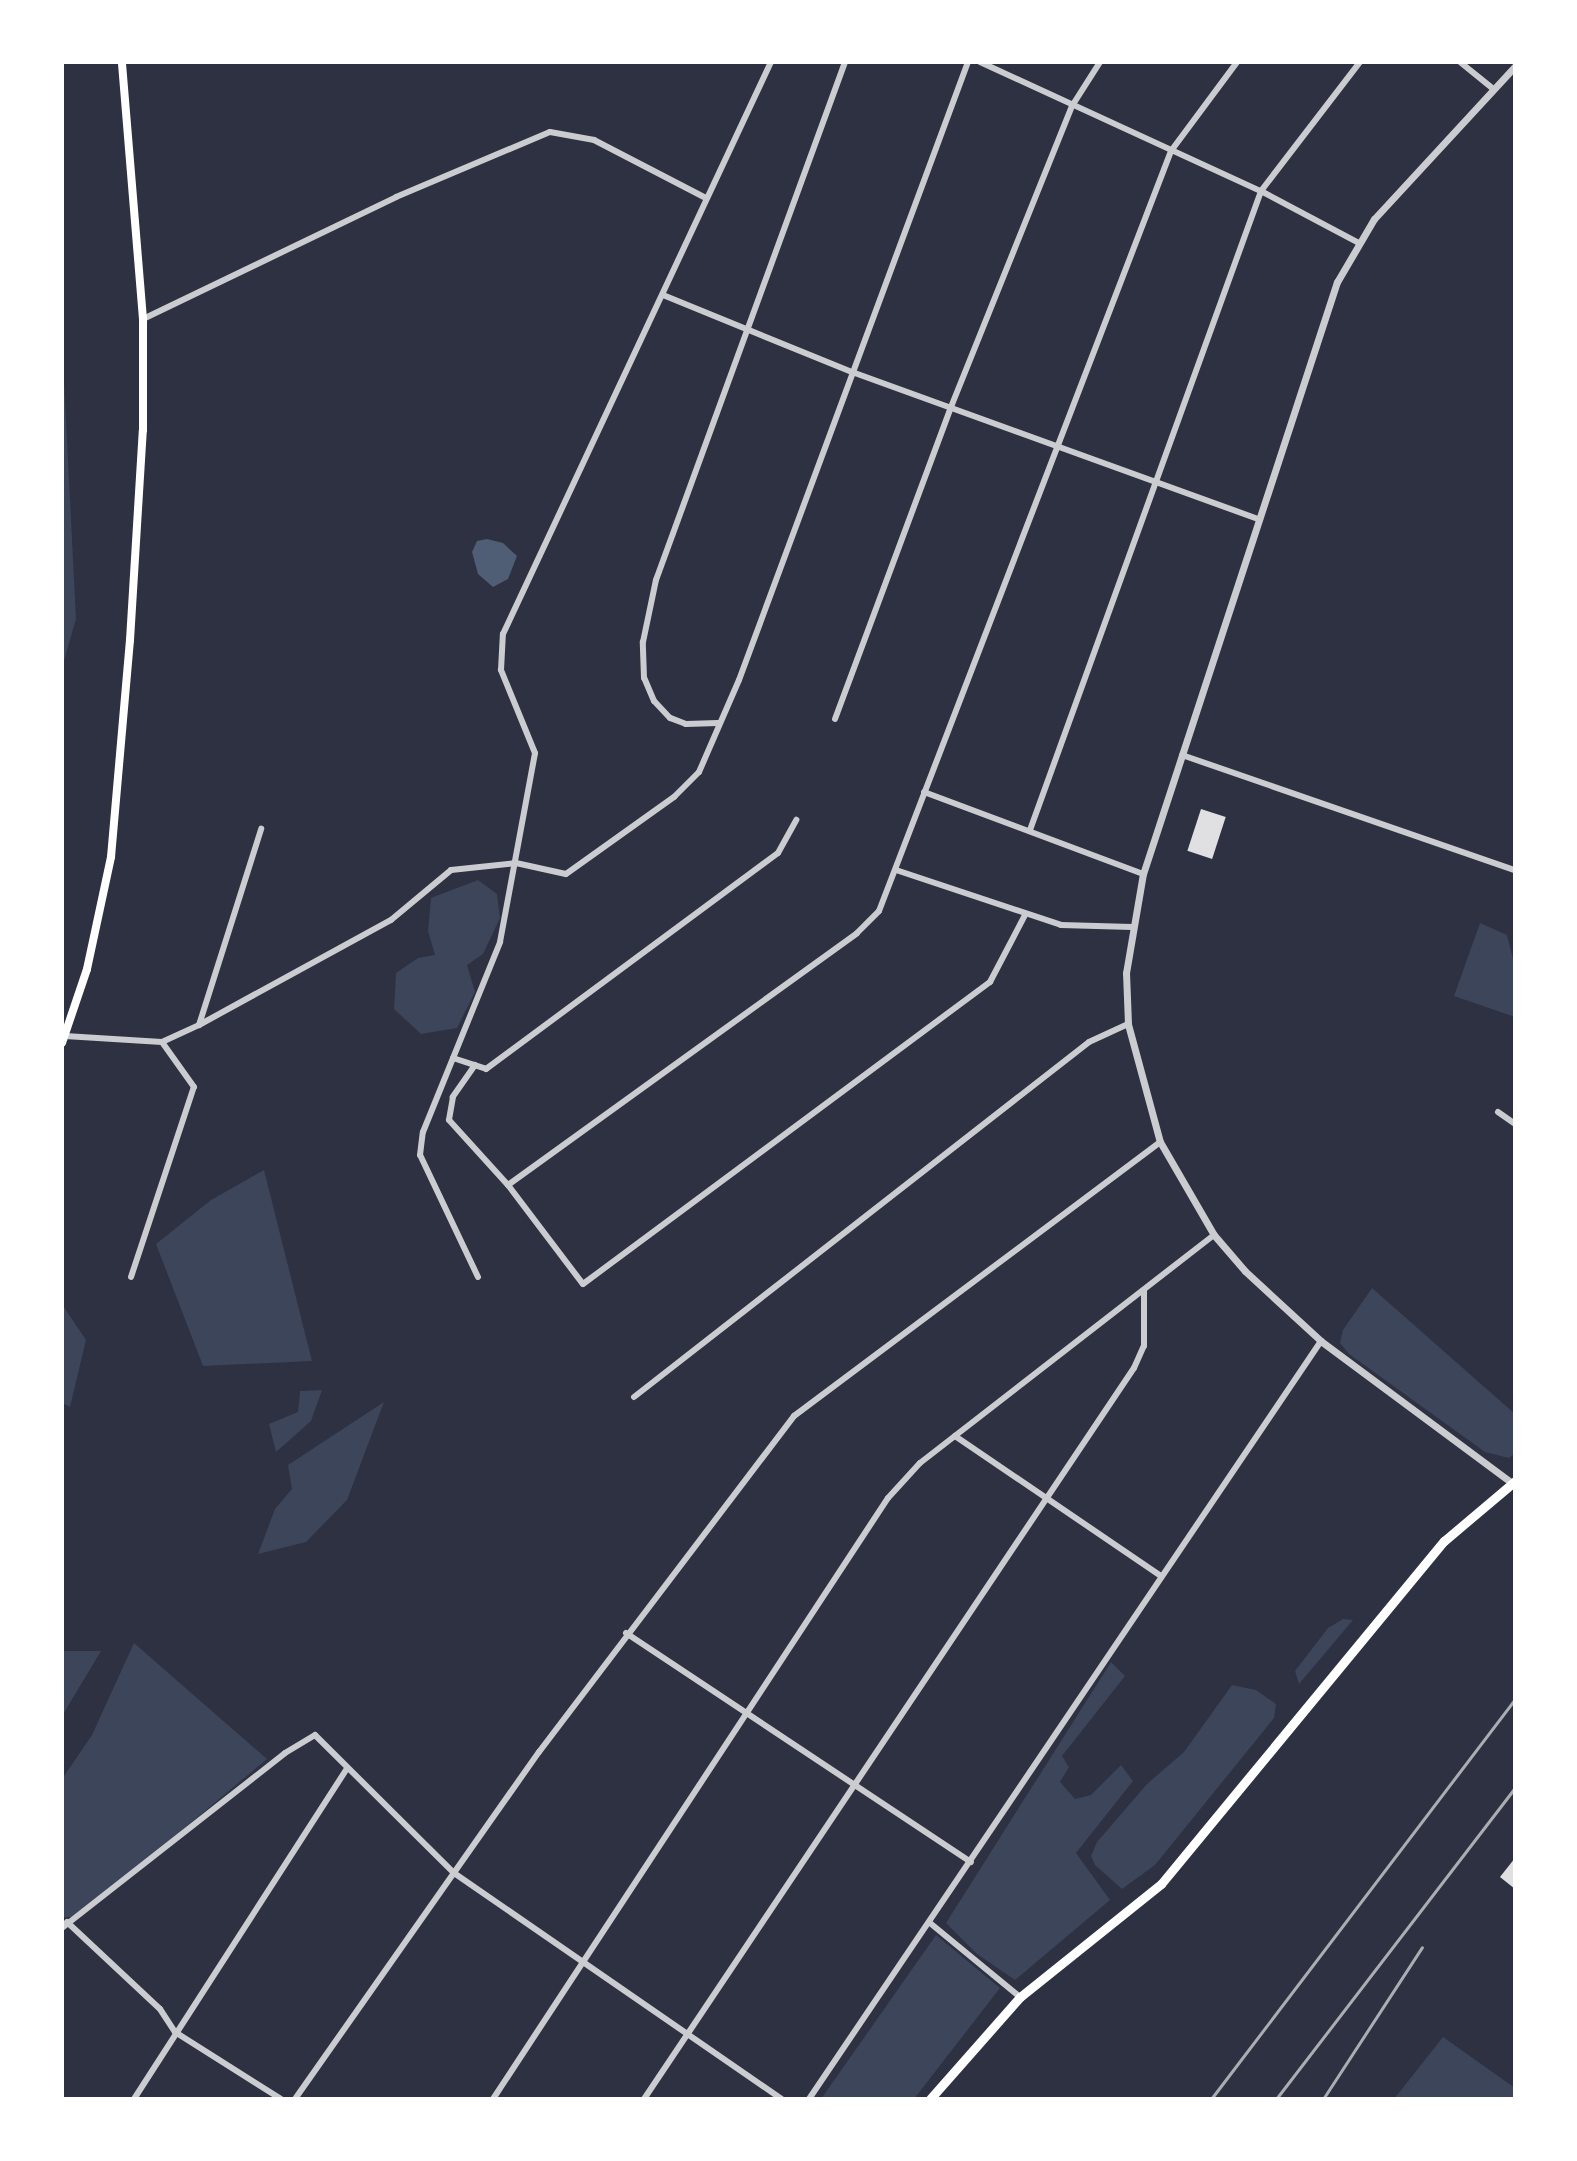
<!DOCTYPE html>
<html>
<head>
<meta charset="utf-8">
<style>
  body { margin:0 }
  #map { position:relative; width:1577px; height:2161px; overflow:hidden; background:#2d3142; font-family:"Alegreya Sans",sans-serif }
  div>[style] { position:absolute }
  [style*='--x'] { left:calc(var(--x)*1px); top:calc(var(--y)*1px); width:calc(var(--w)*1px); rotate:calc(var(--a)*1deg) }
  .green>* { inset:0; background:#3c4559 }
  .water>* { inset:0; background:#4f5d75 }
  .building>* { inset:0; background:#e0e0e3; transform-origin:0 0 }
  .minor>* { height:6px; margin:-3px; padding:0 3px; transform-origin:3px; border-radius:3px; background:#caccd0 }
  .tertiary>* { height:7px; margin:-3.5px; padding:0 3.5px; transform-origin:3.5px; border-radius:3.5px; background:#caccd0 }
  .secondary>* { height:8px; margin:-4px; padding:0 4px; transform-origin:4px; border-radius:4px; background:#fff }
  .primary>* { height:9px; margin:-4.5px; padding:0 4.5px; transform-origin:4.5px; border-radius:4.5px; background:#fff }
  .rail>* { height:3px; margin:-1.5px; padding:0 1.5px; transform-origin:1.5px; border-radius:1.5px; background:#abadb3 }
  span { translate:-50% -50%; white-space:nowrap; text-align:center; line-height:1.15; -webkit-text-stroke:8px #fff; paint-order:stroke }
  .frame { position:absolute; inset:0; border:64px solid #fff; pointer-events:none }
</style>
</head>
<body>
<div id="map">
  <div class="green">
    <div style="clip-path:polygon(62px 340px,76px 619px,62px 668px)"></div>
    <div style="clip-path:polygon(478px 880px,497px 894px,500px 918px,483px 954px,467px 965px,475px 992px,457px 1028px,421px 1034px,394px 1009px,396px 973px,418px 958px,435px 955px,428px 931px,431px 898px)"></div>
    <div style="clip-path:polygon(1480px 923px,1507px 935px,1515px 967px,1515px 1017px,1454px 996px)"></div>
    <div style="clip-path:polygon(264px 1170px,312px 1361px,203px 1366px,156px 1244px,211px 1200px)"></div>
    <div style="clip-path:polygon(1372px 1288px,1515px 1414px,1515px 1453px,1509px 1458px,1485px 1452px,1349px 1354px,1340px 1343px,1343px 1330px)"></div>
    <div style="clip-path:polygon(62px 1304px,86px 1340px,70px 1407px,62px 1403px)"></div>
    <div style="clip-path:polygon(322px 1390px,311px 1421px,276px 1452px,269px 1424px,298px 1412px,300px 1391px)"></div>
    <div style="clip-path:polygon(384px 1402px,347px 1500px,306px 1542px,258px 1554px,275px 1509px,292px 1489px,288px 1465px)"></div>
    <div style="clip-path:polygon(1343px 1619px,1353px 1620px,1299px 1684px,1295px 1671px,1328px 1628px)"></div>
    <div style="clip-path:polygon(134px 1643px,267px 1759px,78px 1917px,62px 1917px,62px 1779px,92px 1735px)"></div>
    <div style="clip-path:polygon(62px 1651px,101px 1651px,62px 1716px)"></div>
    <div style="clip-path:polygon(1111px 1662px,1125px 1676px,1062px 1756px,1069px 1767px,1060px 1782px,1075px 1799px,1091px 1795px,1121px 1765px,1133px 1781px,1076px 1853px,1110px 1900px,1015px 1980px,977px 1954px,946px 1923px)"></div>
    <div style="clip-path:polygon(1232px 1685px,1256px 1690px,1276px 1704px,1274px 1718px,1155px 1865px,1122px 1889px,1095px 1865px,1091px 1856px,1097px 1842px,1147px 1784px,1184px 1752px)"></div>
    <div style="clip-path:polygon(936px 1935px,1000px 1988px,914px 2099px,821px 2099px)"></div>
    <div style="clip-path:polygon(1443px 2037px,1515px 2088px,1515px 2099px,1394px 2099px)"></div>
  </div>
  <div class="water">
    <div style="clip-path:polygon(487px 539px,503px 543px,517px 556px,508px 579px,493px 587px,478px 574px,472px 552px,477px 541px)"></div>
  </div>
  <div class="building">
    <div style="left:1201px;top:809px;width:26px;height:44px;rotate:18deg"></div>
    <div style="clip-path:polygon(1515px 1858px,1515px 1889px,1500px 1877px)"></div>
  </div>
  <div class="minor">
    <div style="--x:980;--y:62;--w:309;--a:24.7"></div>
    <div style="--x:1261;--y:191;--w:109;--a:28"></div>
    <div style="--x:1460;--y:62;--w:40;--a:39"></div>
    <div style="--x:663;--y:295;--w:204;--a:22.2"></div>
    <div style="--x:852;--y:372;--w:434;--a:19.9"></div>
    <div style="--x:143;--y:319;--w:281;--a:-25.7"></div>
    <div style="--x:396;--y:197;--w:167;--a:-22.9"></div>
    <div style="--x:550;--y:132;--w:45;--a:10.3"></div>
    <div style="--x:594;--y:140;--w:126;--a:27.4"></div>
    <div style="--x:835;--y:719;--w:333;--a:-69.6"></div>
    <div style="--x:951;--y:407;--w:324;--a:-68.1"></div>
    <div style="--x:1072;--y:106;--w:52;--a:-57.5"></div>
    <div style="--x:718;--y:723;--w:32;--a:178"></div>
    <div style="--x:686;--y:724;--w:17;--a:-159"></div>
    <div style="--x:670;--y:718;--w:23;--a:-133"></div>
    <div style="--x:654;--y:701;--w:25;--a:-113"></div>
    <div style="--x:644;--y:678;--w:36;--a:-92"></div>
    <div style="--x:643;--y:642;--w:63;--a:-78.2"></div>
    <div style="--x:656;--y:580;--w:551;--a:-69.95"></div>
    <div style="--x:1182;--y:755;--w:352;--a:19.1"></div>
    <div style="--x:924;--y:792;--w:234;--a:20.5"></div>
    <div style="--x:1030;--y:830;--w:679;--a:-70.12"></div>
    <div style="--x:1261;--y:191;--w:163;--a:-52.5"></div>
    <div style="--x:896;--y:870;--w:174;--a:18.4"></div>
    <div style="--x:1061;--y:925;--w:71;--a:1.6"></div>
    <div style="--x:199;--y:1025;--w:219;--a:-28.7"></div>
    <div style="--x:391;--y:920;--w:78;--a:-39.8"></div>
    <div style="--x:451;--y:870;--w:65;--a:-6.1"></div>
    <div style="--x:516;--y:863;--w:51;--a:12.4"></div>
    <div style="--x:566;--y:874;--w:133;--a:-35.5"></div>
    <div style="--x:674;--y:797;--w:35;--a:-45"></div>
    <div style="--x:699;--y:772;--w:100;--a:-66.5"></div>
    <div style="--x:739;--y:680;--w:659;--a:-69.67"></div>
    <div style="--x:65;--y:1036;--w:97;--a:3.5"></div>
    <div style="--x:453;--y:1058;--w:35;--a:18"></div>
    <div style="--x:486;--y:1069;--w:363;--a:-36.5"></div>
    <div style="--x:778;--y:853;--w:38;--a:-61"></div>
    <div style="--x:475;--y:1065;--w:39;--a:125"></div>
    <div style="--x:453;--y:1097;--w:23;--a:100"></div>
    <div style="--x:449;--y:1120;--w:88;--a:47.8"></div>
    <div style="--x:508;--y:1185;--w:124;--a:52.9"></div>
    <div style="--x:583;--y:1284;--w:507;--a:-36.58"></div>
    <div style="--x:990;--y:982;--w:76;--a:-62.4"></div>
    <div style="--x:1498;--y:1112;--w:21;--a:35"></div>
    <div style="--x:508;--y:1185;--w:430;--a:-35.8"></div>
    <div style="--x:857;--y:933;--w:31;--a:-45"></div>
    <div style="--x:879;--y:911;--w:814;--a:-68.98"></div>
    <div style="--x:1171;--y:151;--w:111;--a:-53.4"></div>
    <div style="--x:131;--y:1277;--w:200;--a:-71.7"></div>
    <div style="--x:194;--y:1087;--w:55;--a:-125.4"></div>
    <div style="--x:162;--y:1042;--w:41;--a:-24.7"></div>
    <div style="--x:199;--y:1025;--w:206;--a:-72.4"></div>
    <div style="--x:478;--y:1277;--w:135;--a:-115.4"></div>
    <div style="--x:420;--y:1155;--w:23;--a:-83"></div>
    <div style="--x:423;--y:1132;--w:205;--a:-67.9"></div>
    <div style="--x:500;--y:942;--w:192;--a:-79.5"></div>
    <div style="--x:535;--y:753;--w:90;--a:-112.3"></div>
    <div style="--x:501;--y:670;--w:36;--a:-87"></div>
    <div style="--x:503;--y:634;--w:632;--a:-64.9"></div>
    <div style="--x:634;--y:1397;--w:577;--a:-37.96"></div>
    <div style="--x:1089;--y:1042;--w:43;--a:-24.8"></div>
    <div style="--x:955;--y:1436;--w:249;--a:34.2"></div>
    <div style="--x:626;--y:1633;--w:414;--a:33.6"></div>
    <div style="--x:67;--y:1922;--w:127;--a:43.1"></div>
    <div style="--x:160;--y:2009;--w:27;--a:57"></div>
    <div style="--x:175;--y:2032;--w:125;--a:32.3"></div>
    <div style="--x:930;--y:1923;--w:117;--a:39.4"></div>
    <div style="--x:62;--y:1928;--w:283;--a:-38.1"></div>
    <div style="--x:285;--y:1753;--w:35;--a:-31"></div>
    <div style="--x:315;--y:1735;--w:196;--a:44.8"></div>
    <div style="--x:454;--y:1873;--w:398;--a:34.6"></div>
    <div style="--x:134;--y:2099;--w:393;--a:-57.2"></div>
    <div style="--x:295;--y:2099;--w:424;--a:-54.9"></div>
    <div style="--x:539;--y:1752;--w:422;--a:-52.8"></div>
    <div style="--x:794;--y:1416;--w:457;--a:-36.8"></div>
    <div style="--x:493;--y:2099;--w:719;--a:-56.69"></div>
    <div style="--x:888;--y:1498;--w:47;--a:-47.6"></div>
    <div style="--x:920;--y:1463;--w:372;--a:-37.8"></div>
    <div style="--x:644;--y:2099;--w:880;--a:-56.17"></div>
    <div style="--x:1134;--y:1368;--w:24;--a:-66"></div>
    <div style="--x:1144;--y:1346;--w:56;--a:-90"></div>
    <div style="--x:809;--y:2099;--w:915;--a:-55.96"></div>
  </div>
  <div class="tertiary">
    <div style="--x:1512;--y:1483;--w:238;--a:-143.4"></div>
    <div style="--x:1321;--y:1341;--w:103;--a:-137.4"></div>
    <div style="--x:1245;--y:1271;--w:48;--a:-130.7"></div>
    <div style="--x:1214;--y:1235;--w:108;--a:-120.1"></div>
    <div style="--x:1160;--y:1142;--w:122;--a:-105.2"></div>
    <div style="--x:1128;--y:1024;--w:51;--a:-92.2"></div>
    <div style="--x:1126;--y:973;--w:100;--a:-80.3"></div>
    <div style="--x:1143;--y:874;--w:623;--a:-71.86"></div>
    <div style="--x:1337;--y:282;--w:73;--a:-59.6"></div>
    <div style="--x:1374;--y:219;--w:208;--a:-47.3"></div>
  </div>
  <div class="secondary">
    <div style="--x:62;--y:1043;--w:78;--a:-71.3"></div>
    <div style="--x:87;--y:969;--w:115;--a:-77.9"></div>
    <div style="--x:111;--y:857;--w:218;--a:-85"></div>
    <div style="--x:130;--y:640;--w:210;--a:-86.5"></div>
    <div style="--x:143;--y:430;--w:111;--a:-90"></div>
    <div style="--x:143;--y:319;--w:258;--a:-94.7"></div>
  </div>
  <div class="primary">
    <div style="--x:930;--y:2099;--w:136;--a:-48.6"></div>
    <div style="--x:1020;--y:1997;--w:181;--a:-38.7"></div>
    <div style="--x:1161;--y:1884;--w:445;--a:-50.5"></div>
    <div style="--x:1444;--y:1541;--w:93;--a:-40.2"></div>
  </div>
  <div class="rail">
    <div style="--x:1211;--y:2099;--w:502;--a:-52.77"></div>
    <div style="--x:1276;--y:2099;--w:393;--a:-52.5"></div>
    <div style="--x:1323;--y:2099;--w:181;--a:-56.9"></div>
  </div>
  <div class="frame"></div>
</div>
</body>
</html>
